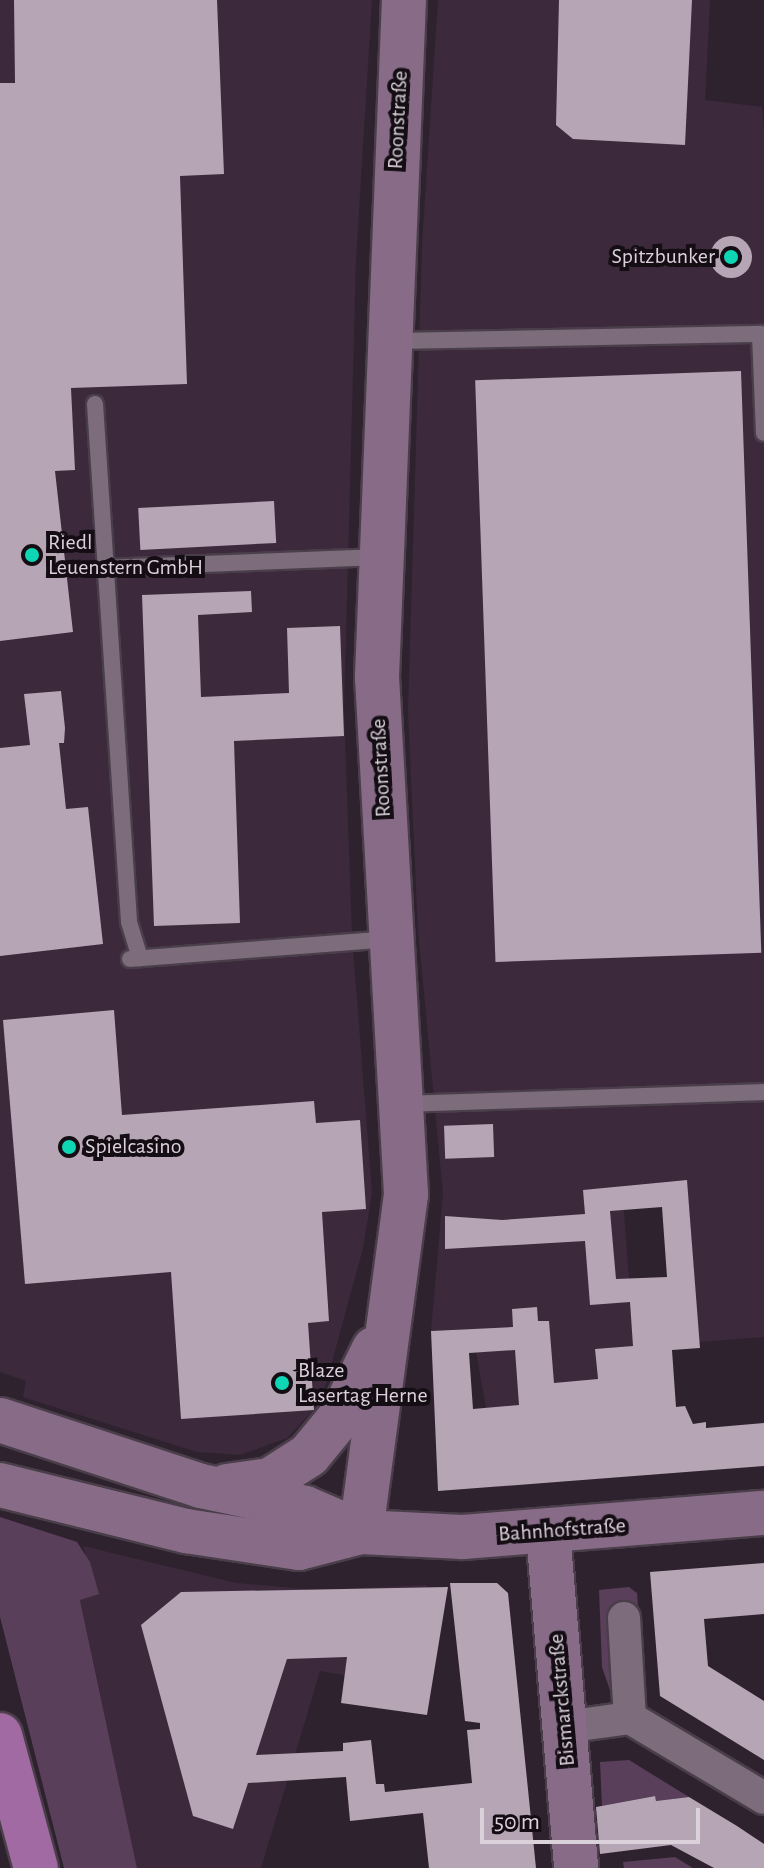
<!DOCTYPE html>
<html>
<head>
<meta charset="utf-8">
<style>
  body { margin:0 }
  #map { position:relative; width:764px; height:1868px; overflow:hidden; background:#2f222f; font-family:"Alegreya Sans",sans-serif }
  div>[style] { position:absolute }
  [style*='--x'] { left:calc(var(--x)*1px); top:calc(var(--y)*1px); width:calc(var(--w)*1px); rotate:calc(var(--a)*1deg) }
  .built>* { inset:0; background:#3c2a3c }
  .green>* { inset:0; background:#593f59 }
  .building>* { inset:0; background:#b6a5b5; transform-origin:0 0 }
  .round { border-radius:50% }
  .roads { filter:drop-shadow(2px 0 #4a3e4a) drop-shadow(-2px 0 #4a3e4a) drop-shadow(0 2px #4a3e4a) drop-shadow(0 -2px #4a3e4a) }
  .lane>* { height:16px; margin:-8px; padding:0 8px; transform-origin:8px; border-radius:8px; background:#7d6d7c }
  .street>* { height:32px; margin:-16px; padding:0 16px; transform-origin:16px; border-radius:16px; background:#7d6d7c }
  .secondary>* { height:44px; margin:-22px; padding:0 22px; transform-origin:22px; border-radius:22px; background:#886c87 }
  .highway>* { height:44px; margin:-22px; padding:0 22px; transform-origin:22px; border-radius:22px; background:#a16aa2 }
  .dots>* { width:22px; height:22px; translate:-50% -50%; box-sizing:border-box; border:4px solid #140e14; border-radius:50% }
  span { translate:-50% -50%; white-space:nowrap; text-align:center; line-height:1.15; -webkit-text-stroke:8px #140e14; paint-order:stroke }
  .street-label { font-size:22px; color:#dad1da }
  .poi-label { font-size:22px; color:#dad1da }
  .right { translate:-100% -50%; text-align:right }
  .left { translate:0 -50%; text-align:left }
  .scale { position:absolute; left:480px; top:1808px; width:220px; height:36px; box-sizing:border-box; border:4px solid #dad1da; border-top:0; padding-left:10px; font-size:24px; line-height:28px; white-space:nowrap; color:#dad1da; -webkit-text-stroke:6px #140e14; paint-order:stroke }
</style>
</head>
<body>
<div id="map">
  <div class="built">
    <div style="clip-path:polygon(0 0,372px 0,356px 258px,344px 711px,352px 936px,372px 1193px,363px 1248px,321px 1402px,287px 1438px,240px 1455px,197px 1452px,23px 1397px,26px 1381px,0 1372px)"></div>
    <div style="clip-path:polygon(438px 0,710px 0,705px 100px,762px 107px,764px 128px,764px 1337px,699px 1342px,687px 1180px,622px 1186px,634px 1346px,595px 1349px,598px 1384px,564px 1382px,554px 1404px,560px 1482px,500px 1487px,472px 1329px,431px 1331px,443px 1194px,418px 930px,408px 712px,422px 245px)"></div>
    <div style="clip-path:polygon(83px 1546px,236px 1583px,315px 1590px,427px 1585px,425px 1642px,344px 1675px,320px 1671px,261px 1868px,137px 1868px,80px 1599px,98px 1594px)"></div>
  </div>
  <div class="green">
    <div style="clip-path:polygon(0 1517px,77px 1542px,90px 1562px,99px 1594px,80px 1600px,137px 1868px,64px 1868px,0 1617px)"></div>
    <div style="clip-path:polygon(629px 1587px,637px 1593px,638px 1607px,616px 1607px,613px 1699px,602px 1667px,599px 1590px)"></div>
    <div style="clip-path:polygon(629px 1760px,689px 1797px,656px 1801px,654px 1796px,602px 1806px,600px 1762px)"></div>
    <div style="clip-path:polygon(675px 1857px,693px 1868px,624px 1868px,623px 1862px)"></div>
  </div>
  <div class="building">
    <div style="clip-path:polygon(14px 0,217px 0,224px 174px,180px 176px,187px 384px,71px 388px,75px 470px,55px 471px,73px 632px,0 641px,0 83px,15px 83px)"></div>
    <div style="clip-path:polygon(559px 0,692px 0,685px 145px,573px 139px,556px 125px)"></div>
    <div class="round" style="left:710px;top:236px;width:42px;height:42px"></div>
    <div style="left:741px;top:371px;width:582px;height:266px;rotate:88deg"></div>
    <div style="left:274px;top:501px;width:42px;height:136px;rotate:87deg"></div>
    <div style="clip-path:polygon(251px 591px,252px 612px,198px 615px,201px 697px,289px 693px,287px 628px,340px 626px,344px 736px,234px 741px,240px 923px,154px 926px,142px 595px)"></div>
    <div style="clip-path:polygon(61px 691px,65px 728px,64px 743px,59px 743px,66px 809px,88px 807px,103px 944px,0 956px,0 748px,30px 745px,24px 694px)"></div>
    <div style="clip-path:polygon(114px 1010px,122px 1115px,314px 1101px,316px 1123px,360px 1120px,366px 1209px,322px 1212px,329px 1321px,308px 1323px,314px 1410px,181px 1419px,171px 1272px,25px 1284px,3px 1020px)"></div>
    <div style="left:493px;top:1124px;width:33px;height:49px;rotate:88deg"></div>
    <div style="clip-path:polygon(evenodd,687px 1180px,700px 1348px,672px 1350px,676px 1407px,685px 1406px,693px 1424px,706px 1422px,706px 1428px,764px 1423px,764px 1466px,438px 1491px,431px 1331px,513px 1327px,512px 1309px,537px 1307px,538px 1321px,549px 1321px,554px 1383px,598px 1379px,595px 1349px,633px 1346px,630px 1302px,590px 1305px,585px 1241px,445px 1249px,445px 1216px,502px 1220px,585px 1214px,583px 1190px,687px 1180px,662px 1207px,667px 1277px,616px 1279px,610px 1211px,662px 1207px,687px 1180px,515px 1350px,519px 1405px,473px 1409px,469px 1353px,515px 1350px)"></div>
    <div style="clip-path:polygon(764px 1563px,764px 1614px,704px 1619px,708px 1666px,764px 1701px,764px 1760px,660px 1696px,650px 1572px)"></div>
    <div style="clip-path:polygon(450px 1583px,497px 1583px,508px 1593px,536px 1868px,429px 1868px,423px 1813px,350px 1821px,346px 1777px,248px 1783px,233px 1829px,193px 1816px,141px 1625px,181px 1592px,448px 1587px,427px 1715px,341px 1703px,347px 1657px,287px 1659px,256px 1755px,343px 1751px,343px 1743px,371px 1740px,376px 1784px,384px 1784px,385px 1792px,472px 1783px,467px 1730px,480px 1729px,480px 1723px,465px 1721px)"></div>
    <div style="clip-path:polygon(655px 1796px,656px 1801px,689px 1797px,737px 1826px,764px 1844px,764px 1868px,714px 1868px,671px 1845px,600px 1854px,596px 1807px)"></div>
  </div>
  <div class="roads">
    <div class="lane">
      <div style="--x:393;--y:341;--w:367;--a:-1.1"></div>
      <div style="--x:760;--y:334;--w:99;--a:87.7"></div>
      <div style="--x:95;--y:404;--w:519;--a:86.24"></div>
      <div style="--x:129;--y:922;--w:38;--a:73"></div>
      <div style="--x:106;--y:568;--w:272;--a:-2.3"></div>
      <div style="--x:130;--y:959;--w:260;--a:-4.4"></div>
      <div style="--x:402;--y:1104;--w:362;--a:-1.9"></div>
    </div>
    <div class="street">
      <div style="--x:624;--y:1618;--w:100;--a:86.6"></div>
      <div style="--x:565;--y:1727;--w:66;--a:-7.9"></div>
      <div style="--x:630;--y:1718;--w:156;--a:30.8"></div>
    </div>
    <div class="secondary">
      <div style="--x:0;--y:1420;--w:212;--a:18.2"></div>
      <div style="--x:201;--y:1486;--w:106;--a:11.9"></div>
      <div style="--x:305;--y:1508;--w:61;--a:23.2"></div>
      <div style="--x:0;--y:1485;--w:192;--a:13.9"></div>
      <div style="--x:186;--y:1531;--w:114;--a:8.6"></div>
      <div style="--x:299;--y:1548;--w:64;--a:-14.5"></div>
      <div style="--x:361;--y:1532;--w:102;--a:2.8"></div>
      <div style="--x:463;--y:1537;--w:302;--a:-4.6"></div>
      <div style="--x:227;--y:1486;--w:43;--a:-7.9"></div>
      <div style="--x:270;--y:1480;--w:46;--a:-32.7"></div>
      <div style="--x:309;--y:1455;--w:50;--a:-50.6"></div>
      <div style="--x:341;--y:1416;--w:75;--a:-63.8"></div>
      <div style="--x:361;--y:1532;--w:341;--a:-82.4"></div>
      <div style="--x:406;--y:1194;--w:518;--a:-93.21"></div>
      <div style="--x:377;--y:677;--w:678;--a:-87.72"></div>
      <div style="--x:548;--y:1532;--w:337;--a:85.2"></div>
    </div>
    <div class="highway">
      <div style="--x:0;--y:1735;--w:138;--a:74.9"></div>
    </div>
  </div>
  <div class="dots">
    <div style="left:731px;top:257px;background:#0ed5b4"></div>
    <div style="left:32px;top:555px;background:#0ed5b4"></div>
    <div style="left:69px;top:1147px;background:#0ed5b4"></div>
    <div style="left:282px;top:1383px;background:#0ed5b4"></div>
  </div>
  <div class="street-label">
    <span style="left:398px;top:120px;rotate:-87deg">Roonstraße</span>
    <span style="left:381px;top:768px;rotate:-93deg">Roonstraße</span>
    <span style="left:562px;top:1530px;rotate:-4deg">Bahnhofstraße</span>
    <span style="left:562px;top:1700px;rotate:-95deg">Bismarckstraße</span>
  </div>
  <div class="poi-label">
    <span class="right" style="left:715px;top:257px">Spitzbunker</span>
    <span class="left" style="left:48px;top:555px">Riedl<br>Leuenstern GmbH</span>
    <span class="left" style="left:85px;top:1147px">Spielcasino</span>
    <span class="left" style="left:298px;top:1383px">Blaze<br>Lasertag Herne</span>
  </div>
  <div class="scale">50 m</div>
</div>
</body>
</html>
